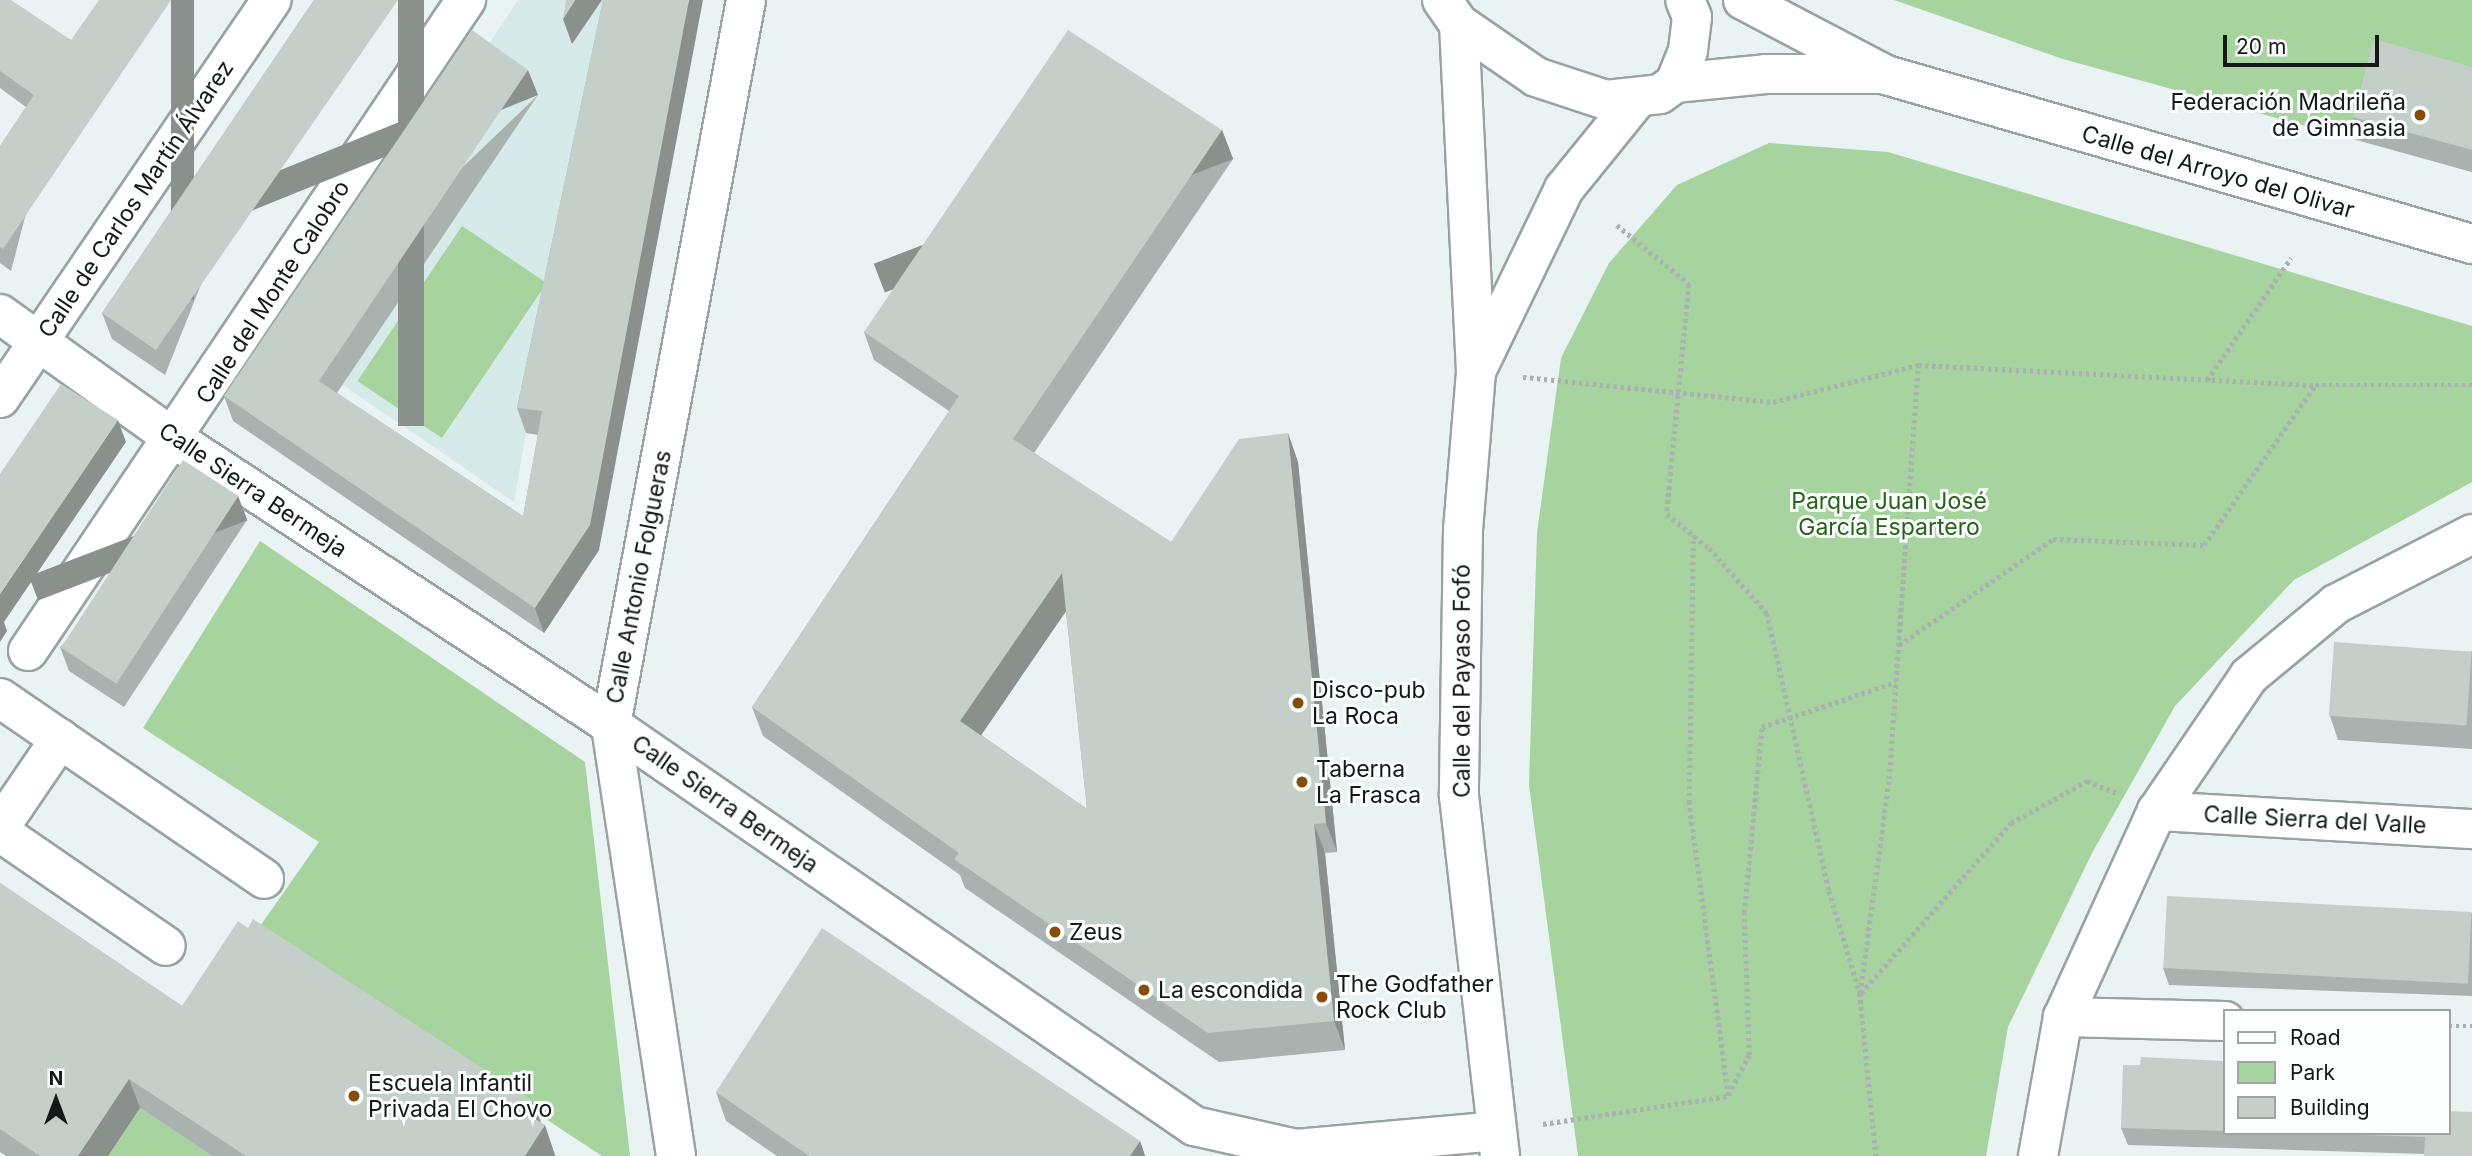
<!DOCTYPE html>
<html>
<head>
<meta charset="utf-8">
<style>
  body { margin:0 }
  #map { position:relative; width:2472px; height:1156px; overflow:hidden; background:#e9f3f3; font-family:Inter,sans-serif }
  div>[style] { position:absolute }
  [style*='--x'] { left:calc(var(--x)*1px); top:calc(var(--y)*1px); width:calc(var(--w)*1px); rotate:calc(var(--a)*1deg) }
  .built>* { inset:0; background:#d5eae9 }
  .green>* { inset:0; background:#a6d39e; transform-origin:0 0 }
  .path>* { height:4.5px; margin-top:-2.25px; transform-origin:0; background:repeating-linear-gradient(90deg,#a9b1b1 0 3.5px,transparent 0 7px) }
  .roads { filter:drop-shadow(2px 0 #99a3a2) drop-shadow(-2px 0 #99a3a2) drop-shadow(0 2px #99a3a2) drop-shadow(0 -2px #99a3a2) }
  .minor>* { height:38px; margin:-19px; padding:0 19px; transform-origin:19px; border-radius:19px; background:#fff }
  .wall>* { inset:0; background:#a9b2ae }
  .shaded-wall>* { inset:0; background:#8a918d; transform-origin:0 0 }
  .building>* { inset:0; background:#c5cfca; transform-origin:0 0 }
  .dots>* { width:19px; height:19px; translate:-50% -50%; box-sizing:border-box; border:4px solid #fcfffe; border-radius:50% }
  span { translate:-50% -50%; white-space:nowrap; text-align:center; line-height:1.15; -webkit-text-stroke:6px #fcfffe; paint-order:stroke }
  .poi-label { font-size:23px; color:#141817 }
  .right { translate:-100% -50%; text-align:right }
  .left { translate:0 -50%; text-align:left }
  .street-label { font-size:23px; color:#141817 }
  .park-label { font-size:23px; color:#256318 }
  .legend { position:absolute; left:2223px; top:1009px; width:228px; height:126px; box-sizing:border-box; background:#fcfffe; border:2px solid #9fa3a2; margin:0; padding:9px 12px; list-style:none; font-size:21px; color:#141817 }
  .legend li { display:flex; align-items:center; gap:14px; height:35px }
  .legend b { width:35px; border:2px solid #9fa3a2 }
  .north { position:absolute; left:21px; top:1065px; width:70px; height:70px; -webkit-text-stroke:5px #fcfffe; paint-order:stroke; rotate:0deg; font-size:19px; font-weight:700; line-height:28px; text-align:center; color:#141817 }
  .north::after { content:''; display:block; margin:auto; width:24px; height:32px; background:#141817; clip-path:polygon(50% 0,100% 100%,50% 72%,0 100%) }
  .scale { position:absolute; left:2223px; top:35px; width:156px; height:32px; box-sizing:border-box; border:4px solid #141817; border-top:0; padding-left:9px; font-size:21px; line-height:24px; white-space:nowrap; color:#141817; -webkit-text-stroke:5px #fcfffe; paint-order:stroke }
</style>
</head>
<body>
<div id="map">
  <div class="built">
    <div style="clip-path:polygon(518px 0,703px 0,551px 436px,526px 433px,514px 502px,343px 385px,481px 56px)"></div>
  </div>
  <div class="green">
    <div style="clip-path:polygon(1894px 0,2472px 0,2472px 172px,2063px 59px)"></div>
    <div style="clip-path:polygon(1769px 143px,1888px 152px,2472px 326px,2472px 482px,2294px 580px,2175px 706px,2092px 853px,2008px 1027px,1986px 1156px,1578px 1156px,1529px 785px,1537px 533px,1561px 358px,1609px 263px,1677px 185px)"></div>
    <div style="left:462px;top:226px;width:102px;height:187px;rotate:34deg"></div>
    <div style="clip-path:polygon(260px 541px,585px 762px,630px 1156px,602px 1156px,258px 929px,319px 842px,143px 728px)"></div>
    <div style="clip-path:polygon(140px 1108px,212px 1156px,108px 1156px)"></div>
  </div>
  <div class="path">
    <div style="--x:1617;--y:225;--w:93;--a:39.3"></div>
    <div style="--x:1689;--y:284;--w:231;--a:95.5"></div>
    <div style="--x:1667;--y:514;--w:54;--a:39"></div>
    <div style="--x:1709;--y:548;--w:87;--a:48.3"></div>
    <div style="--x:1767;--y:613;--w:285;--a:77.4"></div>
    <div style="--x:1829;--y:891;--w:107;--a:73.1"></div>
    <div style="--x:1860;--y:993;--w:164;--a:84.4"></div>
    <div style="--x:1523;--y:377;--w:251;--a:5.7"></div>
    <div style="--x:1773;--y:402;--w:150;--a:-14.3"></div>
    <div style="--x:2207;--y:380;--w:148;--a:-55.5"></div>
    <div style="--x:1899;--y:645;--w:187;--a:-34.5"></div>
    <div style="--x:2053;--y:539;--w:151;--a:2.3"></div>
    <div style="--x:2204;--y:545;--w:195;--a:-55.2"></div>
    <div style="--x:1860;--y:993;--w:216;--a:-82.3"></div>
    <div style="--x:1889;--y:779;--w:415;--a:-86"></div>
    <div style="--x:1918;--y:365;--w:398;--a:2.9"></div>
    <div style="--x:2315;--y:385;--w:157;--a:0"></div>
    <div style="--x:1861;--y:993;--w:227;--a:-48.6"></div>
    <div style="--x:2011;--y:823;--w:87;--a:-28.9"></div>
    <div style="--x:2087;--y:781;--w:31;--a:22"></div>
    <div style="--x:2449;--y:1026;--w:23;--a:0"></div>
    <div style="--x:1728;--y:1095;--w:45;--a:-62.3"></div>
    <div style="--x:1749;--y:1055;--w:142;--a:-92"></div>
    <div style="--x:1744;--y:913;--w:187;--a:-84.5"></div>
    <div style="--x:1762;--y:727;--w:141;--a:-18.6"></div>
    <div style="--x:1543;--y:1124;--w:187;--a:-8.6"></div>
    <div style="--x:1728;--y:1096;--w:296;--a:-97.6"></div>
    <div style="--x:1689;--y:803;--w:268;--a:-89.1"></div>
  </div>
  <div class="roads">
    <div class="minor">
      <div style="--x:1442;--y:0;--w:29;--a:55"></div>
      <div style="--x:1459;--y:24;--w:93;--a:34.5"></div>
      <div style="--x:1536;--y:77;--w:74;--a:18.2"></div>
      <div style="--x:1606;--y:100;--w:54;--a:-6.3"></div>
      <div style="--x:1660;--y:94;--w:19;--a:-36"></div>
      <div style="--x:1675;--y:83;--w:35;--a:-68"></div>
      <div style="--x:1688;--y:50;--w:33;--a:-83"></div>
      <div style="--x:1692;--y:17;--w:18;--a:-112"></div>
      <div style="--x:1743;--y:0;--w:161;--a:27.7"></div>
      <div style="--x:1886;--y:75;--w:610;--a:16.09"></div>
      <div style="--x:1459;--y:24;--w:348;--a:87.2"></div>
      <div style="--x:1476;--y:372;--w:159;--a:94.7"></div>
      <div style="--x:1463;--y:530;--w:266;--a:90.9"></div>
      <div style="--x:1459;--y:796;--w:362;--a:83.5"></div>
      <div style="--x:1675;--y:83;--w:91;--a:-5.6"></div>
      <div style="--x:1766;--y:74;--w:113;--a:0"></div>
      <div style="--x:0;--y:314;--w:216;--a:35.6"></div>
      <div style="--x:176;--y:440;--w:520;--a:33.23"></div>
      <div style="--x:611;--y:725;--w:708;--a:34.52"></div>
      <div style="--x:1194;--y:1126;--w:105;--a:12.7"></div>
      <div style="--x:1296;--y:1149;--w:201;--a:-5.1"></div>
      <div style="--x:1478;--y:367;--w:198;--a:-64.2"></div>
      <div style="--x:1564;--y:189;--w:116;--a:-51"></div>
      <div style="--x:0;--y:398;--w:482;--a:-55.7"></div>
      <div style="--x:28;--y:651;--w:785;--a:-56.07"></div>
      <div style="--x:0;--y:698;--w:320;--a:34.4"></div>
      <div style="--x:2157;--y:811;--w:316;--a:3.3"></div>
      <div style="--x:0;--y:827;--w:107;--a:-55.7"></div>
      <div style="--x:0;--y:832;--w:201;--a:34.5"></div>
      <div style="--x:2063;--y:1017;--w:162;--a:1.4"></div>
      <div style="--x:676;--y:1156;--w:436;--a:-98.6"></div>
      <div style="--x:611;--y:725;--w:737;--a:-79.45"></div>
      <div style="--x:2038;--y:1156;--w:141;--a:-79.8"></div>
      <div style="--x:2063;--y:1017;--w:226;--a:-65.5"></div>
      <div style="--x:2157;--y:811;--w:163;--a:-55.7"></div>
      <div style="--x:2249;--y:676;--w:113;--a:-39.6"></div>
      <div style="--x:2336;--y:604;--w:153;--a:-27.2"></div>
    </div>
  </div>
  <div class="wall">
    <div style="clip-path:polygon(0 0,71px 40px,11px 271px,0 263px,0 146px,26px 107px,0 88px)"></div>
    <div style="clip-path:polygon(314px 0,165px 375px,112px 339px,102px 313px)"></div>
    <div style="clip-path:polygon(603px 0,599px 550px,544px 633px,233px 421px,224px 396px,538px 95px,337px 393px,523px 516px,538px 435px,526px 433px,517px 408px)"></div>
    <div style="clip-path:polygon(2472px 67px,2472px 172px,2361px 141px,2353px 117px)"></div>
    <div style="clip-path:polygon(evenodd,1222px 130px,1233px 159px,1034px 453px,1171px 542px,1288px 433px,1298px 462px,1337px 852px,1325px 853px,1345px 1050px,1219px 1062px,965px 888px,960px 875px,763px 736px,752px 707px,949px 411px,874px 360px,864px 332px,1222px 130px,1066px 611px,1087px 809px,981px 735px,1066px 611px)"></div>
    <div style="clip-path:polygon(238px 496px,247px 520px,124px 707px,69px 671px,60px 647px)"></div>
    <div style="clip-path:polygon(2472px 651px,2472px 749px,2338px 740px,2330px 716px)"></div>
    <div style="clip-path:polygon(0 883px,182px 1006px,541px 1123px,555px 1155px,555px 1156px,212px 1156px,140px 1108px,108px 1156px,6px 1156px,0 1152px)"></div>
    <div style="clip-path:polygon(2472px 913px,2472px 996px,2169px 985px,2163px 968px)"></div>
    <div style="clip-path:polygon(2225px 1061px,2225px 1133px,2449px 1133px,2424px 1154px,2128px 1145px,2121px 1128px,2140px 1065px)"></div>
    <div style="clip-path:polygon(716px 1092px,1140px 1141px,1145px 1156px,777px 1156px,726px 1121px)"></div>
  </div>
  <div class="shaded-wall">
    <div style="left:171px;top:0;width:23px;height:300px"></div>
    <div style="left:398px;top:0;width:26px;height:426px"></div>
    <div style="clip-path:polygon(575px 0,602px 0,572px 44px,563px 19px)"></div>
    <div style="clip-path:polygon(689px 0,703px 0,599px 550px,544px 633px,535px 608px)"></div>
    <div style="left:528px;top:70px;width:27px;height:375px;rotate:68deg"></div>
    <div style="left:1222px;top:130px;width:31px;height:373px;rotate:69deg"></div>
    <div style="clip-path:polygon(118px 420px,126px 442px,4px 622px,7px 631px,0 642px,0 594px)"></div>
    <div style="clip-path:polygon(1288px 433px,1298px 462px,1337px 852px,1326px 823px)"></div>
    <div style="left:238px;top:496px;width:26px;height:224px;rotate:69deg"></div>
    <div style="clip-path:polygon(1062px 573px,1073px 601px,971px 750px,960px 721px)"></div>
    <div style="clip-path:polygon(1314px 824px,1325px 853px,1345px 1050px,1334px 1021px)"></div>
    <div style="clip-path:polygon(129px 1079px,140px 1108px,108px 1156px,78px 1156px)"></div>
    <div style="clip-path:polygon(533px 1101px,543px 1128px,545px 1125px,555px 1155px,555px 1156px,525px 1156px,526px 1113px)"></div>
    <div style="clip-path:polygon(1140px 1141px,1145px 1156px,1130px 1156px)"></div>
  </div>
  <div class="building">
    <div style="clip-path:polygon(0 0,11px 0,71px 40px,99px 0,171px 0,3px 249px,0 247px,0 146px,34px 95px,0 71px)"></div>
    <div style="clip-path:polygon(314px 0,398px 0,156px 350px,102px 313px)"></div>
    <div style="clip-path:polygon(566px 0,575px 0,563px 19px)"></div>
    <div style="clip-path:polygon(603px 0,689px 0,590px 525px,535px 608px,224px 396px,472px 30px,528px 70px,319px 381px,523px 516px,542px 411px,517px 408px)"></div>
    <div style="clip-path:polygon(evenodd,1068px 30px,1222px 130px,1013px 439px,1171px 542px,1239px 439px,1288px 433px,1326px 823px,1314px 824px,1334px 1021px,1208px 1033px,954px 859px,959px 853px,752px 707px,959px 396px,864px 332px,1068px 30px,1062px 573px,1087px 809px,960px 721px,1062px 573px)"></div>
    <div style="clip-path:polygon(2374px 39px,2472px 67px,2472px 150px,2353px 117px)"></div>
    <div style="clip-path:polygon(61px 384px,118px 420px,0 594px,0 474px)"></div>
    <div style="left:183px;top:460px;width:66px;height:224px;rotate:33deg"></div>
    <div style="left:2334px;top:642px;width:138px;height:74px;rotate:4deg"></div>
    <div style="clip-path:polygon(0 883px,182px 1006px,238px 921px,248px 928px,253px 919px,533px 1101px,526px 1113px,545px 1125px,525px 1156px,246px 1156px,129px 1079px,78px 1156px,40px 1156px,0 1129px)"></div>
    <div style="left:2167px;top:896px;width:305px;height:72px;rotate:3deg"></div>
    <div style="clip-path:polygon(822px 928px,1140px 1141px,1130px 1156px,809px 1156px,716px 1092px)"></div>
    <div style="clip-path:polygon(2141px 1057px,2225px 1061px,2225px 1131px,2121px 1128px,2123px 1065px,2140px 1065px)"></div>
    <div style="clip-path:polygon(2449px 1111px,2472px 1112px,2472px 1156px,2424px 1156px,2425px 1137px,2299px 1133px,2449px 1133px)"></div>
  </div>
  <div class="dots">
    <div style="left:2420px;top:115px;background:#874c05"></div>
    <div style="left:1298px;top:703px;background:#874c05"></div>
    <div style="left:1302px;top:782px;background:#874c05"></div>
    <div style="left:1055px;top:932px;background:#874c05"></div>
    <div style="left:1144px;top:990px;background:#874c05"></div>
    <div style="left:1322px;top:997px;background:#874c05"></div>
    <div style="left:354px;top:1096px;background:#874c05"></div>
  </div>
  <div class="poi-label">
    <span class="right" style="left:2406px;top:115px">Federación Madrileña<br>de Gimnasia</span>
    <span class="left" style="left:1312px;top:703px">Disco-pub<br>La Roca</span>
    <span class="left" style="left:1316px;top:782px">Taberna<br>La Frasca</span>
    <span class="left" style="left:1069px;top:932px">Zeus</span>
    <span class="left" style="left:1336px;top:997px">The Godfather<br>Rock Club</span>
    <span class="left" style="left:1158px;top:990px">La escondida</span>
    <span class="left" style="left:368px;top:1096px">Escuela Infantil<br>Privada El Chovo</span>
  </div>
  <div class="street-label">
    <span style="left:2218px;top:172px;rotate:16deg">Calle del Arroyo del Olivar</span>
    <span style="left:136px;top:199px;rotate:-56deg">Calle de Carlos Martín Álvarez</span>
    <span style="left:273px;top:292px;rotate:-57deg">Calle del Monte Calobro</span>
    <span style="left:253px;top:490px;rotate:34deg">Calle Sierra Bermeja</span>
    <span style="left:639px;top:577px;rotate:-79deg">Calle Antonio Folgueras</span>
    <span style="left:1462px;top:681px;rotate:-90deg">Calle del Payaso Fofó</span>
    <span style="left:725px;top:804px;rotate:35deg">Calle Sierra Bermeja</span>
    <span style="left:2315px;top:820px;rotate:3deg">Calle Sierra del Valle</span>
  </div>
  <div class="park-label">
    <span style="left:1889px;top:514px">Parque Juan José<br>García Espartero</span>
  </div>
  <ul class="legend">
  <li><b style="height:9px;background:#fff"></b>Road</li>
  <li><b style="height:19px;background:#a6d39e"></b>Park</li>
  <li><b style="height:19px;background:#c5cfca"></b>Building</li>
  </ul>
  <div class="north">N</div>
  <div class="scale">20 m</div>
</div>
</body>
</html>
